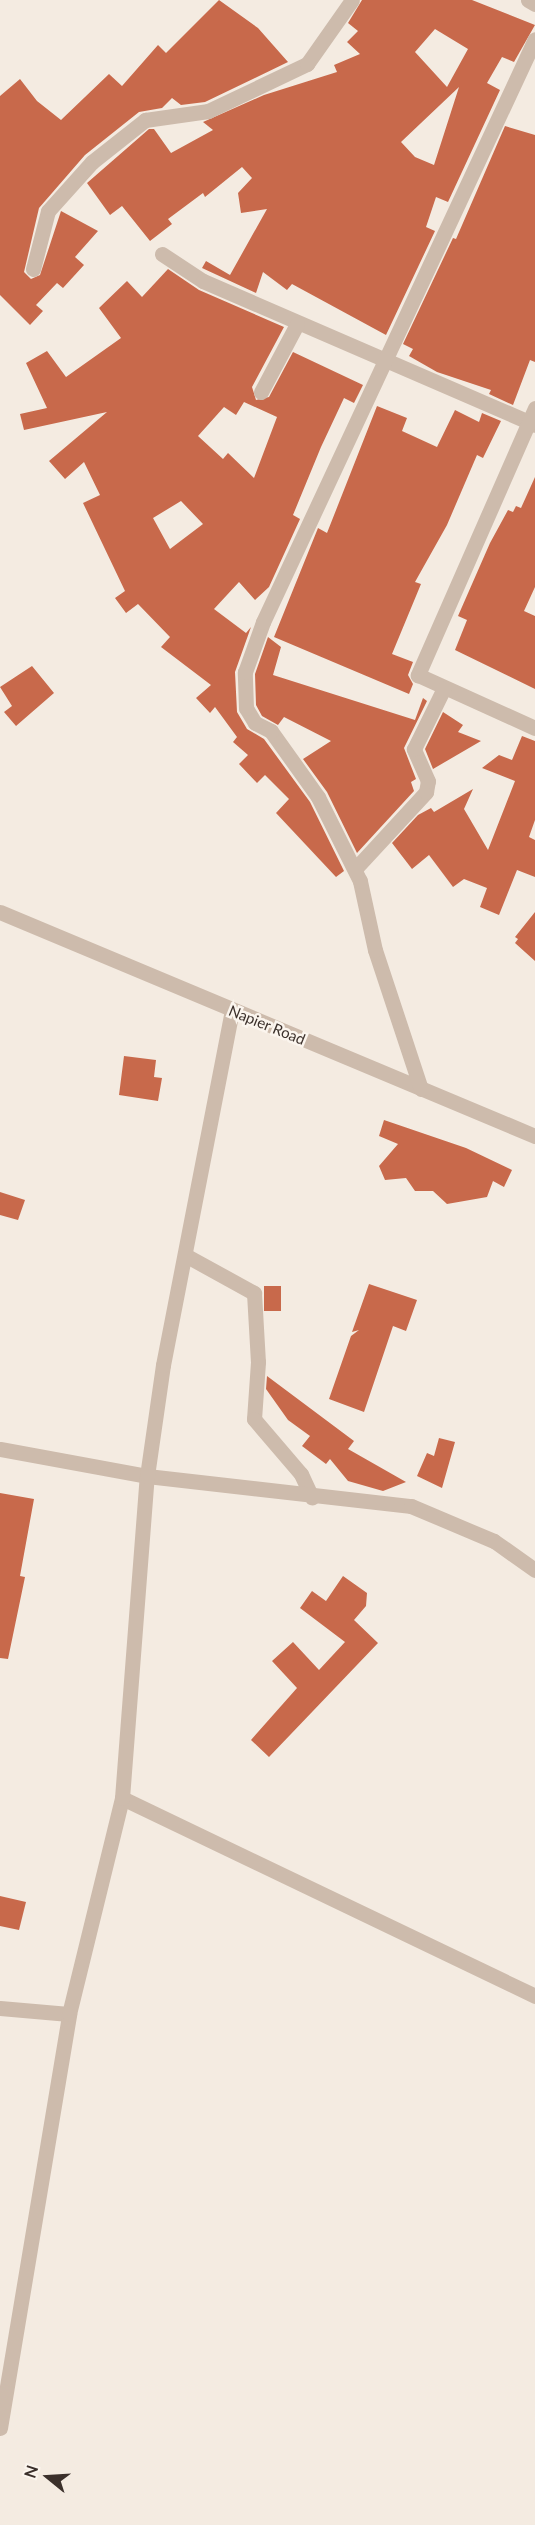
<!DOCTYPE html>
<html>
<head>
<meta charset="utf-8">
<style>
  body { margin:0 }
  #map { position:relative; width:535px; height:2525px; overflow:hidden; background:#f4ebe1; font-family:Lato,sans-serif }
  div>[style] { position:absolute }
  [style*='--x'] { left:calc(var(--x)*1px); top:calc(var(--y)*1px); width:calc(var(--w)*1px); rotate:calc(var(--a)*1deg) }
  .building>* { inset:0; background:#c8694b; transform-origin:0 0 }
  .minor>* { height:15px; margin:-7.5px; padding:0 7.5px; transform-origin:7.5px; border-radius:7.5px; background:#cdbbac }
  .tertiary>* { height:15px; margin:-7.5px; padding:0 7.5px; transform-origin:7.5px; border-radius:7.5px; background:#cdbbac }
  span { translate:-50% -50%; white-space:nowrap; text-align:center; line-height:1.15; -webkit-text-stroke:5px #fbf5ee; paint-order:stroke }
  .street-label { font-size:15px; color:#3b302b }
  .north { position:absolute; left:18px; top:2447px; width:60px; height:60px; -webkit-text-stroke:4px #fbf5ee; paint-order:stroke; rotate:288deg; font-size:16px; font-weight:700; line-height:24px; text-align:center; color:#3b302b }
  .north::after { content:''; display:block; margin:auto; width:21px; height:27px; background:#3b302b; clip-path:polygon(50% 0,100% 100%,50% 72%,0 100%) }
</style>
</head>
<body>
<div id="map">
  <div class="building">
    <div style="clip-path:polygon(219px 0,258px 28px,288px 62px,205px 102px,181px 105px,172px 98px,162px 108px,139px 112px,85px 155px,39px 208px,24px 272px,31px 279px,40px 275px,61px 211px,98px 231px,75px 257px,84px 265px,63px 288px,57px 283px,36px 305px,43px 311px,30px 325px,0 295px,0 96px,20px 79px,37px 101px,61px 120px,109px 74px,122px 86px,158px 45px,166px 53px)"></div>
    <div style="clip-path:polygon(evenodd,362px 0,472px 0,535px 25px,514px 62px,502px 57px,487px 83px,500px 90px,448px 202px,436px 197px,426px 227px,435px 231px,386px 335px,292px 284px,287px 290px,263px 272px,256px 293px,202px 268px,206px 261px,230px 275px,267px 209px,241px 213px,238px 193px,252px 178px,242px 167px,205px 197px,203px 193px,168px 219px,172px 224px,150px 241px,122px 206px,110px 215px,87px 183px,149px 129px,154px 129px,171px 153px,213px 130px,203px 122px,264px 95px,337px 72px,334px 65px,360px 54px,347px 42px,358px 31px,348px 23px,362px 0,435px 29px,468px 49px,447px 87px,415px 52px,435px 29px,362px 0,459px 87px,434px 165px,415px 157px,401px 142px,459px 87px)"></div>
    <div style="clip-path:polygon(505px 126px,535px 135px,535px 362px,530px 360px,513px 405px,489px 394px,491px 390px,437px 372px,409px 356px,413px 349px,403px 344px,453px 238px,456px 239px)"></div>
    <div style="clip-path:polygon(evenodd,168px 269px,199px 290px,284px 327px,252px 387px,256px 400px,269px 397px,293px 352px,363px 385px,354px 403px,344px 398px,321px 447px,293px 515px,300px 519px,269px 587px,255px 600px,239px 582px,214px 609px,246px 633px,251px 627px,235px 672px,237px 712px,247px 729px,264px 739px,310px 802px,344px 871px,336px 877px,276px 813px,289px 799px,265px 775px,257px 783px,239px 764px,248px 755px,233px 742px,237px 737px,215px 707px,210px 713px,196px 698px,211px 685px,161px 647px,170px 637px,138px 604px,126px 613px,115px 598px,125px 591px,83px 503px,100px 495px,84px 462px,65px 479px,49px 461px,107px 412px,24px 430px,20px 414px,47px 408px,26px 363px,47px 351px,66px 377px,121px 338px,99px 308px,127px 281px,142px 297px,168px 269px,244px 402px,277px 417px,254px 478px,228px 453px,223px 459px,198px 436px,224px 407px,236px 415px,244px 402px,168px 269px,181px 501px,203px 524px,170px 549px,153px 518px,181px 501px)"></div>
    <div style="clip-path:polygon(377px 406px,407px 418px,402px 431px,437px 447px,455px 410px,479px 422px,482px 413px,501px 421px,483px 458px,477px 455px,447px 525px,415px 582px,421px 584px,392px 654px,413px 662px,408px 675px,413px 684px,409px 694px,274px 637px,318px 528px,327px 533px)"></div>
    <div style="clip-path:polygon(535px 477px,535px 587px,524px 611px,535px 616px,535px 689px,455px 650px,467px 620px,458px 616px,490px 543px,508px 510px,513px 512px,516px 506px,521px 508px)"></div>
    <div style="clip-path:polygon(268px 637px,281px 647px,273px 675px,415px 720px,423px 698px,427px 701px,404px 748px,416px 779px,411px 782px,414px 791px,357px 853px,327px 792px,303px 759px,331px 741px,284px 717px,278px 725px,262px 716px,256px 705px,255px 674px)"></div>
    <div style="clip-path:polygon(32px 666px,54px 693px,16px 726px,4px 712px,12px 706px,0 687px)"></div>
    <div style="clip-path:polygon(443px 712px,463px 725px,458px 732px,481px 741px,433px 769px,425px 749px)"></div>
    <div style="clip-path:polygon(522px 736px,535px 741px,535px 820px,529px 837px,535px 840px,535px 877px,517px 870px,499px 915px,480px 907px,487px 888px,464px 879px,453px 887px,429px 855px,412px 869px,392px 843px,418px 815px,431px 808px,434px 812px,473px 789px,464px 809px,488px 850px,515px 781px,482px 768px,499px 755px,512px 760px)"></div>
    <div style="clip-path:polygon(535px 912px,535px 961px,515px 943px,518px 939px,515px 937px)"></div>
    <div style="clip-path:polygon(124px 1056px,156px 1060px,154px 1077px,162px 1078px,158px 1101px,119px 1095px)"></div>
    <div style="clip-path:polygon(384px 1120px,466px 1148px,512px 1170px,504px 1187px,493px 1181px,487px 1197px,447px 1204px,433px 1191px,415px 1191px,406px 1178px,385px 1180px,379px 1166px,398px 1144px,379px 1136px)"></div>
    <div style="clip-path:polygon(0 1192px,25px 1200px,18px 1220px,0 1215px)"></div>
    <div style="clip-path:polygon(369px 1284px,417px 1300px,406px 1331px,393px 1326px,364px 1412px,329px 1399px,351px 1336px,359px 1330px,352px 1332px)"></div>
    <div style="left:264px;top:1286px;width:17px;height:25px"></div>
    <div style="clip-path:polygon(267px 1376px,354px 1441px,348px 1449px,406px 1482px,383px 1491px,348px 1481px,330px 1459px,326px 1464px,302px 1446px,310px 1436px,288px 1420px,266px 1389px)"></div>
    <div style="clip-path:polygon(439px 1438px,455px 1442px,442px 1488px,417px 1476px,427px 1453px,434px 1456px)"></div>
    <div style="clip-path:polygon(0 1493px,34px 1499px,20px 1576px,25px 1577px,8px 1659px,0 1658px)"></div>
    <div style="clip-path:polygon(343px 1576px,367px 1593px,366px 1606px,354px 1620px,378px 1643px,269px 1757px,251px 1740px,297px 1688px,272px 1661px,293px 1642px,319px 1670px,345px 1642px,300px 1608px,312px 1591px,326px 1601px)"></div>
    <div style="clip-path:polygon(0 1896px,26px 1902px,19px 1930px,0 1926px)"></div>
  </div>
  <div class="minor">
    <div style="--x:528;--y:0;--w:8;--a:30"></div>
    <div style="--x:162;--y:254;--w:49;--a:33.4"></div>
    <div style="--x:203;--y:281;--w:362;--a:23.4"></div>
    <div style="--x:33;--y:269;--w:60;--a:-75.5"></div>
    <div style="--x:48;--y:211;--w:66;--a:-48.1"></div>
    <div style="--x:92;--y:162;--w:68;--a:-38.4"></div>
    <div style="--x:145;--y:120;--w:64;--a:-8.1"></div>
    <div style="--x:208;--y:111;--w:110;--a:-25.4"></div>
    <div style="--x:307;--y:64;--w:78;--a:-54.9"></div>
    <div style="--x:261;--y:392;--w:77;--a:-62.1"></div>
    <div style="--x:535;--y:408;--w:292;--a:113.7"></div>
    <div style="--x:418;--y:675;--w:128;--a:24.4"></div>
    <div style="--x:355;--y:869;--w:105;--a:-47.3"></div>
    <div style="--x:426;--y:792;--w:11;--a:-80"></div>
    <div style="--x:428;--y:781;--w:35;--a:-114"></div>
    <div style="--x:414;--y:749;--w:68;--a:-63.8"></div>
    <div style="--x:185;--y:1255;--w:79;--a:28.8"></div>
    <div style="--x:254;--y:1293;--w:69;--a:86.7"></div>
    <div style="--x:258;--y:1362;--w:57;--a:94"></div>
    <div style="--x:254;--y:1419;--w:72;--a:49.5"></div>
    <div style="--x:301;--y:1474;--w:26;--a:65"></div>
    <div style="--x:0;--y:1449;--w:149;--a:10.4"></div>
    <div style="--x:147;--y:1476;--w:266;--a:6.5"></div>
    <div style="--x:411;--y:1506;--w:90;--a:22.9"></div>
    <div style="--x:494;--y:1541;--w:50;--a:35.3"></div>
    <div style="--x:122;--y:1798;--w:458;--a:25.6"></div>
    <div style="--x:0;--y:2008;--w:69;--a:5"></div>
    <div style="--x:0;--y:2428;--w:420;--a:-80.5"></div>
    <div style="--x:69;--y:2014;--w:222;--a:-76.2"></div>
    <div style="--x:122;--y:1798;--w:323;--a:-85.6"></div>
    <div style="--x:147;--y:1476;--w:112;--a:-81.8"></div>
    <div style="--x:163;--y:1365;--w:361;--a:-79"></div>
  </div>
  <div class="tertiary">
    <div style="--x:0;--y:912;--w:580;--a:22.72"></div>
    <div style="--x:421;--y:1089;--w:146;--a:-108.3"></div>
    <div style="--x:375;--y:950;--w:71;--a:-102.3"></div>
    <div style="--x:360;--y:881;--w:94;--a:-116.6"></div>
    <div style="--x:318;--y:797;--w:81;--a:-125.5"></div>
    <div style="--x:271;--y:731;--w:18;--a:-153"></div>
    <div style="--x:255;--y:723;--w:17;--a:-121"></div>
    <div style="--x:246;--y:708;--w:36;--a:-92"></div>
    <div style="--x:245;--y:672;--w:53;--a:-70.2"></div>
    <div style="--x:263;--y:622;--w:643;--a:-64.99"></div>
  </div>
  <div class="street-label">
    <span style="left:267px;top:1025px;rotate:22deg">Napier Road</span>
  </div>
  <div class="north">N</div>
</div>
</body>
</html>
